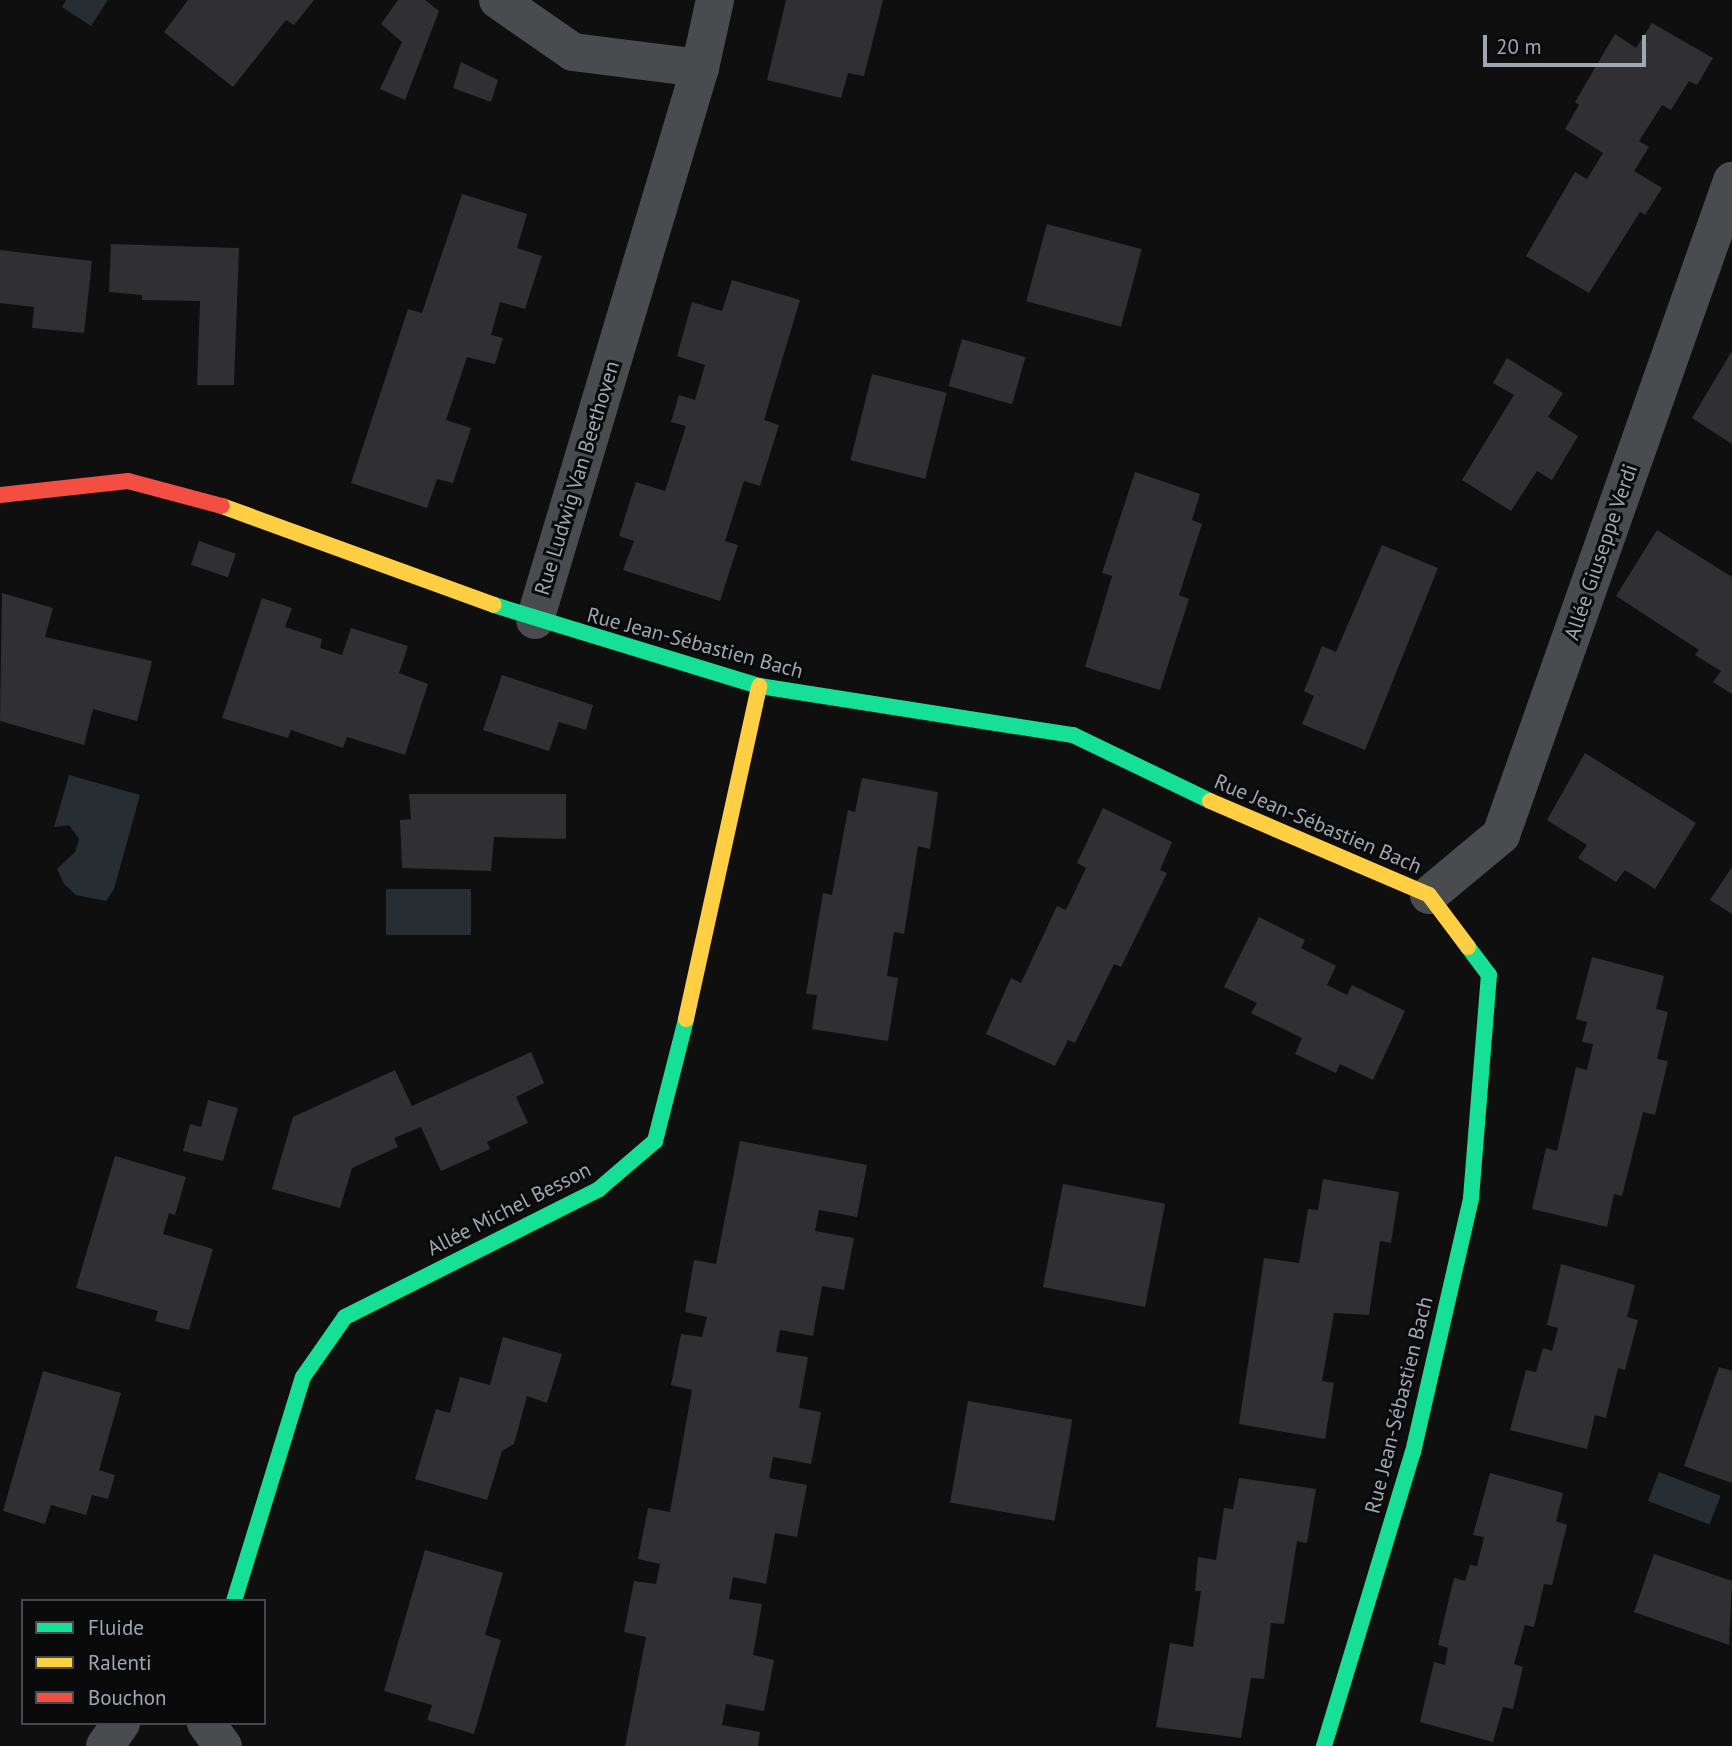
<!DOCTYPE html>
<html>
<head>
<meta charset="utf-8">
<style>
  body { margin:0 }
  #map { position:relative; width:1732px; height:1746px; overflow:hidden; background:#0f0f10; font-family:"PT Sans",sans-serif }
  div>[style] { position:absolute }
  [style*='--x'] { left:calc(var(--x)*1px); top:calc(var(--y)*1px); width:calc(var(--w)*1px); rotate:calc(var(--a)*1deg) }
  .water>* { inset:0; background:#262d33; transform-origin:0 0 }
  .building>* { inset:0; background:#303032; transform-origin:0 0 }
  .street>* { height:38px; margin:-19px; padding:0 19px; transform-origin:19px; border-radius:19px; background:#4a4b4f }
  .fast>* { height:16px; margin:-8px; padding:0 8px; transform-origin:8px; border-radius:8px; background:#16e098 }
  .slow>* { height:16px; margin:-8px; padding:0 8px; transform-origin:8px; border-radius:8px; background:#ffcf43 }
  .jam>* { height:16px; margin:-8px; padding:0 8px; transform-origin:8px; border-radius:8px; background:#f24e42 }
  span { translate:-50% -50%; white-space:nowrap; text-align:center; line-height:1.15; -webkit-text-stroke:6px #0a0a0b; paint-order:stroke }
  .street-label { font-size:21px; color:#a0a6b2 }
  .legend { position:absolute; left:21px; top:1599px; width:245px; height:126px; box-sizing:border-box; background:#0a0a0b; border:2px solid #46484e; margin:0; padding:9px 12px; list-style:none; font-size:21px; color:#a0a6b2 }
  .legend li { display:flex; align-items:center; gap:14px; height:35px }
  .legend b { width:35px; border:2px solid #46484e }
  .scale { position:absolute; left:1483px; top:35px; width:163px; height:32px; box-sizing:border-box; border:4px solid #a0a6b2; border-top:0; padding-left:9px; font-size:21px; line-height:24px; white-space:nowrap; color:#a0a6b2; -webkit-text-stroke:5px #0a0a0b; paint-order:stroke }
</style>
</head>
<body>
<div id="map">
  <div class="water">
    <div style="clip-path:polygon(66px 0,108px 0,91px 26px,62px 7px)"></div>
    <div style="clip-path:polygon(69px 775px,140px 795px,114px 889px,106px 901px,76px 895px,64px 884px,57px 869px,75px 852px,79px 839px,69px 825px,54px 827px)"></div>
    <div style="left:386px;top:889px;width:85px;height:46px"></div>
    <div style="left:1659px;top:1472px;width:66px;height:31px;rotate:21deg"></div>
  </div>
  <div class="building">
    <div style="clip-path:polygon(188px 0,314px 0,294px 25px,286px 20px,233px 87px,164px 32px)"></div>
    <div style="clip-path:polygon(398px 0,425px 0,439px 11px,405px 100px,380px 89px,402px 42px,381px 24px)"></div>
    <div style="clip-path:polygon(786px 0,883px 0,864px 76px,848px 73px,841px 98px,767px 80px)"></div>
    <div style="clip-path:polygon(1652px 23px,1713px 58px,1697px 85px,1689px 81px,1671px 110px,1662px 105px,1639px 141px,1649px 147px,1634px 171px,1662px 188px,1645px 215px,1640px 212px,1589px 293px,1526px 256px,1575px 172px,1587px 179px,1603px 153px,1565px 129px,1579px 105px,1575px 102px,1615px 34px,1636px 48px)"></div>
    <div style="clip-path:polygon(461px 62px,498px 80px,491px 102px,453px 88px)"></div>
    <div style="clip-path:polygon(462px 194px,527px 214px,517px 248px,542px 256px,525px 309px,500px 302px,491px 335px,503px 338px,495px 364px,467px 357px,446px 420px,471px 428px,453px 483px,437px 479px,427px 508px,351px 483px,408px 309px,422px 313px)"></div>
    <div style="left:1047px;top:224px;width:98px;height:80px;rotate:15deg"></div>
    <div style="clip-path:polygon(111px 244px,239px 248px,234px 385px,197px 385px,200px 301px,142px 300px,142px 295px,109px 292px)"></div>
    <div style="clip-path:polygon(0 250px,92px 261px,84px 333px,32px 328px,34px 307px,0 303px)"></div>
    <div style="clip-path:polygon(732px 280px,800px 300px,764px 420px,779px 425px,760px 486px,744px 481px,725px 541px,738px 545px,720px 601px,623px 570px,634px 541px,619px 536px,636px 482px,665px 491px,686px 426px,671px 422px,679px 395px,695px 400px,705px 365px,677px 356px,692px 302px,722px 311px)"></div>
    <div style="left:962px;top:339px;width:66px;height:49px;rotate:16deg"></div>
    <div style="clip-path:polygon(1732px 351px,1732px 444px,1692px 418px)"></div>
    <div style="clip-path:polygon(1507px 358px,1563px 393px,1548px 417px,1578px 436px,1552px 480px,1537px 471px,1511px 511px,1462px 480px,1514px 395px,1493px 383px)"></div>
    <div style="left:872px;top:374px;width:77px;height:89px;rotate:14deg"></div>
    <div style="clip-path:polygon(1135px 472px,1200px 494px,1192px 520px,1202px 524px,1179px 595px,1189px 599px,1160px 690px,1085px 667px,1112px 576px,1102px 573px)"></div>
    <div style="clip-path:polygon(1657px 530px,1732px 577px,1732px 694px,1713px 682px,1721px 671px,1695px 655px,1699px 650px,1616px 596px)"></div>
    <div style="left:199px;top:541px;width:39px;height:25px;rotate:19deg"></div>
    <div style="clip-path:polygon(1382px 545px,1438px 568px,1365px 750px,1302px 724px,1314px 696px,1304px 691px,1322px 646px,1336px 652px)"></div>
    <div style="clip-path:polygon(2px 593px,53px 608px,45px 637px,152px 661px,137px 721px,93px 709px,84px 745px,0 721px)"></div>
    <div style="clip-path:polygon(262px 598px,292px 608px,285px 627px,322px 639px,320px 648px,342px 655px,351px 628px,408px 646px,399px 673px,428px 684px,405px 755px,347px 737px,343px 748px,291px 730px,288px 738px,222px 718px)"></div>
    <div style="clip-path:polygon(502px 675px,593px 705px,586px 730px,559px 722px,549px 751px,483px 730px)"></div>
    <div style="clip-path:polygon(1585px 753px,1696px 823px,1655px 889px,1625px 870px,1616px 882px,1578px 858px,1587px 845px,1547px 820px)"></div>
    <div style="clip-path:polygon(862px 778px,938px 792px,930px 849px,918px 846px,904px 934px,894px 932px,887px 976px,898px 978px,888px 1041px,812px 1029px,817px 995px,806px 994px,823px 893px,832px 895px,848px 810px,855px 812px)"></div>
    <div style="clip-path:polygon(409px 794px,566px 794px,566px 839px,494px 837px,491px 871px,402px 868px,400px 820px,411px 819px)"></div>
    <div style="clip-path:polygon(1103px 808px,1172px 842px,1160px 870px,1167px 873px,1121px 967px,1114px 964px,1075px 1043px,1068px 1040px,1055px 1066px,986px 1034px,1011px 978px,1021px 983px,1057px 906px,1066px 910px,1086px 868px,1077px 863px)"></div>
    <div style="clip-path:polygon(1732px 867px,1732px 914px,1710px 900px)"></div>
    <div style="clip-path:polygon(1259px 917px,1305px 940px,1301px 948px,1336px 966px,1327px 985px,1347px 995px,1352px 985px,1405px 1011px,1373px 1080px,1340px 1064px,1336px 1073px,1295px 1054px,1302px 1038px,1251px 1013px,1257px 1003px,1224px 987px)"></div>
    <div style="clip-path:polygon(1592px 957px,1664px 976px,1656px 1009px,1668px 1012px,1657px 1059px,1668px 1061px,1655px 1115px,1643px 1112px,1622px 1196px,1614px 1194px,1607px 1227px,1532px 1209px,1546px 1148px,1557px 1151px,1576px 1067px,1587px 1070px,1593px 1044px,1582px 1042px,1587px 1022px,1576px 1019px)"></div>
    <div style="clip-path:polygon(531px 1052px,544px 1083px,516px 1097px,528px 1123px,487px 1142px,490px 1149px,441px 1171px,421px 1127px,394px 1138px,398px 1147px,352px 1168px,340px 1208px,272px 1189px,293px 1117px,395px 1070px,412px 1106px)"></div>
    <div style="clip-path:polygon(208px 1100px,238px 1108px,223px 1161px,183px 1151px,190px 1124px,201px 1127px)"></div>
    <div style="clip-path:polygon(740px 1141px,867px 1165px,857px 1217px,819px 1210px,815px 1231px,854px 1238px,844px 1290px,822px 1286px,813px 1336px,780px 1330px,776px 1352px,808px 1357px,799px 1408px,821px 1412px,811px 1464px,773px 1457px,769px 1478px,807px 1485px,797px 1537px,775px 1533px,766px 1584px,733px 1577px,729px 1599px,762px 1604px,753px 1655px,774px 1660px,764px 1711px,726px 1704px,722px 1725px,760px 1732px,758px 1746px,625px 1746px,646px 1637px,624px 1632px,634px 1581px,656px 1584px,660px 1564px,638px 1559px,648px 1508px,670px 1512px,692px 1390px,671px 1385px,681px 1334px,702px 1337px,707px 1317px,685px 1312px,694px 1260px,716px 1264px)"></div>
    <div style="clip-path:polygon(115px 1156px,186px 1177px,175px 1215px,169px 1213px,163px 1234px,213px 1249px,189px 1330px,155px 1321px,158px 1311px,76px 1288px)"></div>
    <div style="clip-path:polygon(1323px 1179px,1399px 1192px,1391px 1243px,1380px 1241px,1369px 1315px,1334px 1313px,1322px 1381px,1334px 1383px,1325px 1439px,1239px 1424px,1264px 1258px,1299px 1263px,1308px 1209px,1318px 1210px)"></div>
    <div style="left:1063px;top:1184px;width:104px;height:105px;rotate:11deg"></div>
    <div style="clip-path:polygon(1561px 1264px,1635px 1285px,1627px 1317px,1638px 1320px,1625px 1370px,1618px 1368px,1606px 1418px,1595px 1415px,1587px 1449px,1510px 1430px,1526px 1370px,1536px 1372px,1543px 1348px,1552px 1351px,1558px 1328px,1547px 1325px)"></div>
    <div style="clip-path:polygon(503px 1337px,562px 1354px,547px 1403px,527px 1396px,514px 1444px,502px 1451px,487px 1500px,415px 1479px,436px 1409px,450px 1413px,460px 1377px,490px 1385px)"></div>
    <div style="clip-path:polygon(1719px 1367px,1732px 1371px,1732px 1483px,1684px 1466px)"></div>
    <div style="clip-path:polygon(43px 1371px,121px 1393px,99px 1470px,115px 1475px,108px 1499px,92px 1495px,86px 1515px,51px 1505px,45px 1524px,3px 1511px)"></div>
    <div style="left:968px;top:1401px;width:106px;height:103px;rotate:10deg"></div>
    <div style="clip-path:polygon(1490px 1473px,1563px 1493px,1556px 1521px,1567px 1525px,1552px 1585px,1544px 1584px,1534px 1627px,1525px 1625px,1514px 1664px,1523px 1667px,1513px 1709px,1503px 1707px,1493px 1742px,1420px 1722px,1434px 1662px,1445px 1665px,1448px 1648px,1438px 1645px,1454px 1578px,1465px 1581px,1470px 1565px,1477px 1566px,1484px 1537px,1473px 1535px)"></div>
    <div style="clip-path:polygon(1239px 1478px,1316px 1489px,1307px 1543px,1297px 1541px,1284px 1624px,1271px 1623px,1264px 1679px,1251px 1678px,1241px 1738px,1156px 1727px,1170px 1643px,1193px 1647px,1201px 1591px,1195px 1591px,1198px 1557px,1216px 1560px,1224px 1508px,1233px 1509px)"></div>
    <div style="clip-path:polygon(425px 1550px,503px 1573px,485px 1635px,501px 1640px,474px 1734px,427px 1720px,432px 1705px,384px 1691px)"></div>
    <div style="clip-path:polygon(1654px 1554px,1732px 1581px,1729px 1645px,1634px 1612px)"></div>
  </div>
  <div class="street">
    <div style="--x:498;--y:0;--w:91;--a:34.7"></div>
    <div style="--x:573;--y:52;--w:128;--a:7.2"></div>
    <div style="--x:535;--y:620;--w:576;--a:-73.36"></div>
    <div style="--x:700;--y:68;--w:70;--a:-77.6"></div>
    <div style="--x:1429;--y:895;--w:94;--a:-39.8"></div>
    <div style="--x:1501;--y:835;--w:694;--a:-70.55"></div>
    <div style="--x:206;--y:1723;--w:29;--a:54"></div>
    <div style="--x:105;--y:1746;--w:28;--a:-55"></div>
  </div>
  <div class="fast">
    <div style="--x:494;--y:605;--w:277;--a:17"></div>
    <div style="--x:759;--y:686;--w:318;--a:8.9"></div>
    <div style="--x:1073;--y:735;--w:152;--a:25.7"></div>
    <div style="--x:234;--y:1601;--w:234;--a:-72.9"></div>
    <div style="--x:303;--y:1377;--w:73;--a:-55"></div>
    <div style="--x:345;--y:1317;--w:284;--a:-26.7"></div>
    <div style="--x:599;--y:1189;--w:74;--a:-40.6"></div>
    <div style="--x:655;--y:1141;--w:126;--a:-75.7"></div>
    <div style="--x:1324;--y:1746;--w:307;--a:-73.2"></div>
    <div style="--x:1413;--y:1452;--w:261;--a:-77.1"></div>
    <div style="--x:1471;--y:1198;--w:224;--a:-85.4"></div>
    <div style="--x:1489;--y:975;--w:35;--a:-127"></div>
  </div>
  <div class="slow">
    <div style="--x:222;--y:506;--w:289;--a:20"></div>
    <div style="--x:1210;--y:801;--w:238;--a:23.2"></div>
    <div style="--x:1429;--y:895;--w:65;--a:53.1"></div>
    <div style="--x:686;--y:1019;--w:341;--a:-77.6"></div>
  </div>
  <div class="jam">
    <div style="--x:0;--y:495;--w:129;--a:-6.2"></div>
    <div style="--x:128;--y:481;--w:97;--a:14.9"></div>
  </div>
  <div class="street-label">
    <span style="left:577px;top:478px;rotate:-73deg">Rue Ludwig Van Beethoven</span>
    <span style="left:1601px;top:552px;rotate:-71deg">Allée Giuseppe Verdi</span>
    <span style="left:695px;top:643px;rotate:15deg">Rue Jean-Sébastien Bach</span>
    <span style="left:1318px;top:824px;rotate:23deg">Rue Jean-Sébastien Bach</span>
    <span style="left:509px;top:1209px;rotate:-27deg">Allée Michel Besson</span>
    <span style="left:1399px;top:1405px;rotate:-76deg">Rue Jean-Sébastien Bach</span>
  </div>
  <ul class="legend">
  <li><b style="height:9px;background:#16e098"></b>Fluide</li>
  <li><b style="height:9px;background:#ffcf43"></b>Ralenti</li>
  <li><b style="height:9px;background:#f24e42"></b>Bouchon</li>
  </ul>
  <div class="scale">20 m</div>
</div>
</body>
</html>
